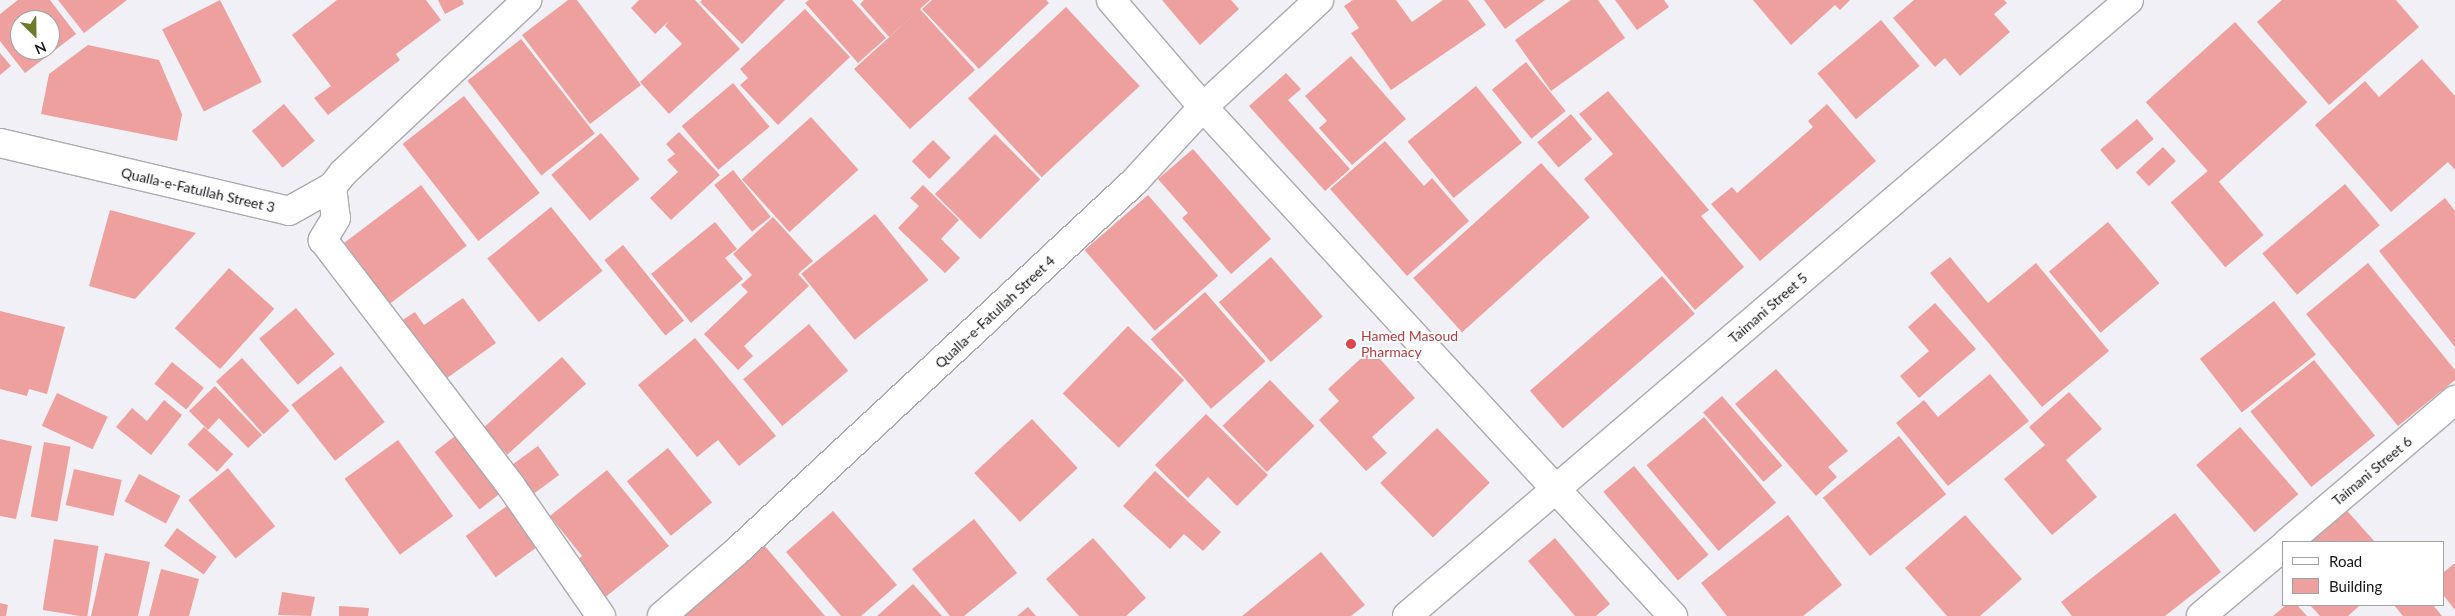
<!DOCTYPE html>
<html>
<head>
<meta charset="utf-8">
<style>
  body { margin:0 }
  #map { position:relative; width:2455px; height:616px; overflow:hidden; background:#f1f0f6; font-family:Lato,sans-serif }
  div>[style] { position:absolute }
  [style*='--x'] { left:calc(var(--x)*1px); top:calc(var(--y)*1px); width:calc(var(--w)*1px); rotate:calc(var(--a)*1deg) }
  .building>* { inset:0; background:#eda09e; transform-origin:0 0 }
  .roads { filter:drop-shadow(1px 0 #acabb1) drop-shadow(-1px 0 #acabb1) drop-shadow(0 1px #acabb1) drop-shadow(0 -1px #acabb1) }
  .street>* { height:28px; margin:-14px; padding:0 14px; transform-origin:14px; border-radius:14px; background:#fff }
  .dots>* { width:14px; height:14px; translate:-50% -50%; box-sizing:border-box; border:2px solid #fff; border-radius:50% }
  span { translate:-50% -50%; white-space:nowrap; text-align:center; line-height:1.15; -webkit-text-stroke:4px #fff; paint-order:stroke }
  .street-label { font-size:14px; color:#181719 }
  .health-label { font-size:14px; color:#be3a42 }
  .left { translate:0 -50%; text-align:left }
  .legend { position:absolute; left:2282px; top:541px; width:162px; height:65px; box-sizing:border-box; background:#fff; border:1px solid #a3a2a3; margin:0; padding:6px 9px; list-style:none; font-size:15px; color:#181719 }
  .legend li { display:flex; align-items:center; gap:10px; height:25px }
  .legend b { width:25px; border:1px solid #a3a2a3 }
  .north { position:absolute; left:10px; top:10px; width:50px; height:50px; box-sizing:border-box; background:#fff; border:1px solid #a3a2a3; border-radius:50%; rotate:157deg; font-size:14px; font-weight:700; line-height:20px; text-align:center; color:#181719 }
  .north::after { content:''; display:block; margin:auto; width:18px; height:22px; background:#6b7b29; clip-path:polygon(50% 0,100% 100%,50% 72%,0 100%) }
</style>
</head>
<body>
<div id="map">
  <div class="building">
    <div style="clip-path:polygon(evenodd,18px 0,50px 0,76px 34px,25px 73px,0 41px,0 14px,18px 0,20px 20px,50px 20px,50px 50px,20px 50px,20px 20px)"></div>
    <div style="clip-path:polygon(58px 0,127px 0,84px 33px)"></div>
    <div style="left:220px;top:0;width:92px;height:65px;rotate:63deg"></div>
    <div style="clip-path:polygon(337px 0,426px 0,441px 20px,396px 54px,400px 60px,328px 115px,314px 98px,331px 86px,292px 35px)"></div>
    <div style="clip-path:polygon(438px 0,462px 0,464px 4px,445px 14px)"></div>
    <div style="clip-path:polygon(568px 0,577px 0,641px 85px,590px 124px,522px 35px)"></div>
    <div style="clip-path:polygon(639px 0,695px 0,740px 49px,669px 114px,640px 82px,682px 44px,665px 26px,669px 21px,655px 34px,631px 8px)"></div>
    <div style="clip-path:polygon(702px 0,785px 0,742px 44px,700px 2px)"></div>
    <div style="clip-path:polygon(809px 0,852px 0,886px 38px,858px 63px,805px 3px)"></div>
    <div style="clip-path:polygon(864px 0,930px 0,920px 9px,975px 70px,910px 129px,854px 69px,917px 12px,889px 37px,860px 4px)"></div>
    <div style="clip-path:polygon(932px 0,1046px 0,1049px 3px,979px 69px,922px 9px)"></div>
    <div style="clip-path:polygon(1162px 0,1231px 0,1239px 9px,1200px 45px)"></div>
    <div style="clip-path:polygon(1353px 0,1396px 0,1412px 22px,1443px 0,1468px 0,1486px 25px,1391px 90px,1351px 33px,1359px 28px,1344px 6px)"></div>
    <div style="clip-path:polygon(1484px 0,1545px 0,1505px 29px)"></div>
    <div style="clip-path:polygon(1571px 0,1598px 0,1625px 38px,1551px 91px,1515px 40px)"></div>
    <div style="clip-path:polygon(1615px 0,1664px 0,1669px 7px,1637px 30px)"></div>
    <div style="clip-path:polygon(1753px 0,1850px 0,1840px 10px,1835px 5px,1791px 45px)"></div>
    <div style="clip-path:polygon(1914px 0,2004px 0,2007px 3px,1994px 14px,2010px 32px,1960px 76px,1945px 58px,1935px 67px,1893px 18px)"></div>
    <div style="clip-path:polygon(2282px 0,2396px 0,2419px 27px,2329px 105px,2257px 22px)"></div>
    <div style="left:1066px;top:7px;width:108px;height:134px;rotate:47deg"></div>
    <div style="clip-path:polygon(805px 9px,850px 57px,778px 125px,740px 85px,748px 78px,740px 69px)"></div>
    <div style="left:1881px;top:20px;width:60px;height:83px;rotate:50deg"></div>
    <div style="left:2235px;top:22px;width:108px;height:120px;rotate:48deg"></div>
    <div style="left:521px;top:39px;width:120px;height:68px;rotate:52deg"></div>
    <div style="clip-path:polygon(88px 45px,159px 60px,182px 114px,177px 141px,41px 114px,49px 74px)"></div>
    <div style="clip-path:polygon(0 53px,11px 66px,0 75px)"></div>
    <div style="clip-path:polygon(1351px 56px,1406px 119px,1352px 165px,1319px 128px,1327px 121px,1305px 96px)"></div>
    <div style="clip-path:polygon(2422px 59px,2455px 96px,2455px 170px,2448px 162px,2391px 212px,2315px 125px,2365px 81px,2379px 97px)"></div>
    <div style="left:1526px;top:62px;width:63px;height:44px;rotate:51deg"></div>
    <div style="clip-path:polygon(1286px 73px,1301px 89px,1288px 100px,1350px 169px,1325px 191px,1249px 106px)"></div>
    <div style="left:733px;top:83px;width:57px;height:67px;rotate:50deg"></div>
    <div style="left:1476px;top:86px;width:73px;height:88px;rotate:51deg"></div>
    <div style="clip-path:polygon(1608px 91px,1709px 210px,1701px 216px,1744px 267px,1695px 310px,1584px 179px,1613px 154px,1579px 114px)"></div>
    <div style="left:464px;top:96px;width:123px;height:78px;rotate:52deg"></div>
    <div style="left:284px;top:104px;width:48px;height:42px;rotate:50deg"></div>
    <div style="clip-path:polygon(1827px 104px,1876px 161px,1760px 261px,1711px 204px,1732px 187px,1737px 193px,1813px 127px,1808px 121px)"></div>
    <div style="left:1571px;top:114px;width:33px;height:44px;rotate:50deg"></div>
    <div style="left:811px;top:117px;width:71px;height:93px;rotate:48deg"></div>
    <div style="left:2137px;top:119px;width:26px;height:48px;rotate:50deg"></div>
    <div style="clip-path:polygon(679px 132px,720px 175px,671px 220px,650px 198px,678px 172px,667px 160px,675px 154px,666px 144px)"></div>
    <div style="left:601px;top:133px;width:60px;height:65px;rotate:50deg"></div>
    <div style="left:995px;top:134px;width:64px;height:85px;rotate:45deg"></div>
    <div style="left:933px;top:140px;width:25px;height:30px;rotate:45deg"></div>
    <div style="clip-path:polygon(1385px 141px,1424px 186px,1432px 178px,1469px 221px,1407px 276px,1330px 189px)"></div>
    <div style="left:2163px;top:147px;width:19px;height:37px;rotate:47deg"></div>
    <div style="clip-path:polygon(1193px 149px,1271px 239px,1231px 274px,1182px 218px,1188px 213px,1158px 179px)"></div>
    <div style="left:1541px;top:163px;width:73px;height:172px;rotate:48deg"></div>
    <div style="left:733px;top:170px;width:60px;height:24px;rotate:51deg"></div>
    <div style="left:2209px;top:170px;width:85px;height:50px;rotate:50deg"></div>
    <div style="left:2345px;top:184px;width:54px;height:108px;rotate:50deg"></div>
    <div style="left:421px;top:185px;width:76px;height:101px;rotate:53deg"></div>
    <div style="clip-path:polygon(923px 185px,959px 220px,941px 239px,960px 258px,945px 273px,898px 228px,919px 206px,910px 198px)"></div>
    <div style="left:1148px;top:195px;width:107px;height:84px;rotate:49deg"></div>
    <div style="clip-path:polygon(2445px 198px,2455px 211px,2455px 347px,2379px 251px)"></div>
    <div style="left:551px;top:207px;width:82px;height:82px;rotate:51deg"></div>
    <div style="clip-path:polygon(110px 210px,196px 233px,135px 299px,89px 286px)"></div>
    <div style="left:875px;top:214px;width:85px;height:95px;rotate:51deg"></div>
    <div style="clip-path:polygon(773px 217px,813px 261px,798px 274px,809px 286px,744px 346px,753px 356px,738px 370px,704px 334px,748px 292px,741px 285px,752px 275px,733px 254px)"></div>
    <div style="clip-path:polygon(715px 222px,737px 249px,725px 258px,743px 279px,691px 323px,651px 274px)"></div>
    <div style="left:2108px;top:222px;width:80px;height:77px;rotate:50deg"></div>
    <div style="left:623px;top:245px;width:97px;height:24px;rotate:51deg"></div>
    <div style="left:1271px;top:257px;width:79px;height:69px;rotate:49deg"></div>
    <div style="clip-path:polygon(1950px 257px,1988px 303px,2036px 263px,2109px 351px,2042px 407px,1930px 273px)"></div>
    <div style="clip-path:polygon(2368px 263px,2455px 370px,2455px 380px,2398px 426px,2306px 314px)"></div>
    <div style="left:229px;top:268px;width:61px;height:81px;rotate:42deg"></div>
    <div style="left:1662px;top:276px;width:50px;height:175px;rotate:49deg"></div>
    <div style="left:1205px;top:292px;width:92px;height:72px;rotate:49deg"></div>
    <div style="clip-path:polygon(463px 298px,496px 343px,440px 383px,398px 323px,415px 312px,424px 325px)"></div>
    <div style="left:2274px;top:301px;width:68px;height:94px;rotate:52deg"></div>
    <div style="clip-path:polygon(1935px 303px,1976px 349px,1919px 398px,1900px 376px,1929px 351px,1908px 327px)"></div>
    <div style="left:296px;top:308px;width:60px;height:48px;rotate:50deg"></div>
    <div style="clip-path:polygon(0 311px,65px 327px,47px 394px,29px 389px,27px 396px,0 389px)"></div>
    <div style="left:809px;top:324px;width:61px;height:86px;rotate:50deg"></div>
    <div style="left:1128px;top:326px;width:78px;height:94px;rotate:44deg"></div>
    <div style="clip-path:polygon(695px 338px,776px 436px,739px 466px,718px 440px,697px 457px,638px 385px)"></div>
    <div style="clip-path:polygon(1371px 349px,1415px 398px,1372px 437px,1387px 453px,1366px 471px,1319px 420px,1339px 401px,1328px 389px)"></div>
    <div style="left:562px;top:357px;width:36px;height:106px;rotate:48deg"></div>
    <div style="left:242px;top:358px;width:71px;height:35px;rotate:48deg"></div>
    <div style="left:2314px;top:360px;width:97px;height:82px;rotate:51deg"></div>
    <div style="left:172px;top:362px;width:41px;height:28px;rotate:39deg"></div>
    <div style="left:341px;top:366px;width:71px;height:63px;rotate:52deg"></div>
    <div style="clip-path:polygon(1776px 369px,1848px 451px,1828px 467px,1837px 477px,1816px 496px,1735px 404px)"></div>
    <div style="clip-path:polygon(1990px 374px,2029px 421px,1948px 486px,1896px 423px,1924px 400px,1938px 417px)"></div>
    <div style="left:1270px;top:380px;width:64px;height:66px;rotate:46deg"></div>
    <div style="clip-path:polygon(215px 386px,262px 435px,248px 448px,219px 418px,208px 430px,189px 411px)"></div>
    <div style="clip-path:polygon(2069px 392px,2102px 429px,2066px 460px,2097px 497px,2052px 535px,2004px 479px,2045px 445px,2029px 427px)"></div>
    <div style="left:57px;top:393px;width:56px;height:36px;rotate:25deg"></div>
    <div style="left:1722px;top:396px;width:92px;height:25px;rotate:49deg"></div>
    <div style="clip-path:polygon(164px 400px,182px 415px,151px 455px,116px 427px,132px 408px,147px 421px)"></div>
    <div style="clip-path:polygon(1206px 414px,1268px 475px,1237px 506px,1208px 477px,1188px 498px,1155px 465px)"></div>
    <div style="left:1704px;top:417px;width:112px;height:75px;rotate:50deg"></div>
    <div style="left:1032px;top:419px;width:67px;height:79px;rotate:47deg"></div>
    <div style="left:204px;top:427px;width:40px;height:24px;rotate:43deg"></div>
    <div style="left:2240px;top:427px;width:89px;height:58px;rotate:49deg"></div>
    <div style="left:1437px;top:428px;width:76px;height:79px;rotate:46deg"></div>
    <div style="left:459px;top:433px;width:73px;height:31px;rotate:52deg"></div>
    <div style="left:1899px;top:436px;width:75px;height:98px;rotate:51deg"></div>
    <div style="clip-path:polygon(0 439px,32px 446px,16px 519px,0 516px)"></div>
    <div style="left:398px;top:440px;width:94px;height:66px;rotate:54deg"></div>
    <div style="left:44px;top:442px;width:27px;height:76px;rotate:10deg"></div>
    <div style="left:538px;top:446px;width:36px;height:43px;rotate:54deg"></div>
    <div style="left:668px;top:448px;width:70px;height:53px;rotate:51deg"></div>
    <div style="left:1634px;top:466px;width:116px;height:40px;rotate:50deg"></div>
    <div style="left:228px;top:468px;width:75px;height:51px;rotate:51deg"></div>
    <div style="left:74px;top:469px;width:49px;height:37px;rotate:13deg"></div>
    <div style="clip-path:polygon(607px 470px,669px 546px,598px 603px,570px 567px,582px 556px,550px 516px)"></div>
    <div style="clip-path:polygon(1155px 471px,1221px 532px,1203px 551px,1184px 534px,1170px 549px,1123px 506px)"></div>
    <div style="left:139px;top:474px;width:47px;height:31px;rotate:28deg"></div>
    <div style="left:511px;top:503px;width:51px;height:56px;rotate:54deg"></div>
    <div style="clip-path:polygon(2341px 504px,2375px 542px,2298px 542px)"></div>
    <div style="clip-path:polygon(833px 511px,897px 585px,861px 616px,841px 616px,786px 552px)"></div>
    <div style="clip-path:polygon(2175px 513px,2221px 572px,2165px 616px,2072px 616px,2061px 602px)"></div>
    <div style="clip-path:polygon(1788px 515px,1842px 585px,1803px 616px,1727px 616px,1701px 583px)"></div>
    <div style="clip-path:polygon(1965px 515px,2022px 579px,1980px 616px,1947px 616px,1905px 568px)"></div>
    <div style="clip-path:polygon(974px 519px,1017px 573px,964px 616px,950px 616px,912px 569px)"></div>
    <div style="left:177px;top:528px;width:49px;height:22px;rotate:36deg"></div>
    <div style="clip-path:polygon(758px 538px,825px 616px,668px 616px)"></div>
    <div style="clip-path:polygon(1093px 538px,1146px 598px,1126px 616px,1079px 616px,1046px 579px)"></div>
    <div style="clip-path:polygon(1555px 538px,1610px 604px,1596px 616px,1575px 616px,1528px 561px)"></div>
    <div style="left:54px;top:539px;width:45px;height:72px;rotate:9deg"></div>
    <div style="clip-path:polygon(1321px 552px,1365px 605px,1351px 616px,1242px 616px)"></div>
    <div style="clip-path:polygon(105px 553px,150px 562px,138px 616px,91px 616px)"></div>
    <div style="clip-path:polygon(2455px 563px,2455px 610px,2444px 596px,2444px 572px)"></div>
    <div style="clip-path:polygon(161px 569px,199px 579px,189px 616px,149px 616px)"></div>
    <div style="clip-path:polygon(913px 584px,942px 616px,877px 616px)"></div>
    <div style="clip-path:polygon(282px 592px,315px 597px,311px 616px,278px 615px)"></div>
    <div style="clip-path:polygon(0 603px,8px 605px,6px 616px,0 616px)"></div>
    <div style="clip-path:polygon(2286px 605px,2297px 605px,2307px 616px,2273px 616px)"></div>
    <div style="clip-path:polygon(2310px 605px,2360px 605px,2348px 616px,2320px 616px)"></div>
    <div style="clip-path:polygon(2394px 605px,2433px 605px,2442px 616px,2403px 616px)"></div>
    <div style="clip-path:polygon(339px 606px,369px 608px,368px 616px,339px 616px)"></div>
    <div style="clip-path:polygon(1028px 607px,1036px 616px,1017px 616px)"></div>
  </div>
  <div class="roads">
    <div class="street">
      <div style="--x:1111;--y:0;--w:141;--a:49.3"></div>
      <div style="--x:1203;--y:107;--w:693;--a:47.28"></div>
      <div style="--x:0;--y:143;--w:297;--a:13.2"></div>
      <div style="--x:289;--y:211;--w:49;--a:-29.2"></div>
      <div style="--x:332;--y:187;--w:18;--a:-52"></div>
      <div style="--x:343;--y:173;--w:253;--a:-43.2"></div>
      <div style="--x:332;--y:187;--w:31;--a:83"></div>
      <div style="--x:336;--y:218;--w:26;--a:121"></div>
      <div style="--x:323;--y:240;--w:310;--a:52.6"></div>
      <div style="--x:511;--y:486;--w:158;--a:55.3"></div>
      <div style="--x:2288;--y:542;--w:219;--a:-40.4"></div>
      <div style="--x:662;--y:616;--w:96;--a:-40.8"></div>
      <div style="--x:735;--y:553;--w:546;--a:-42.92"></div>
      <div style="--x:1135;--y:181;--w:100;--a:-47.4"></div>
      <div style="--x:1203;--y:107;--w:158;--a:-42.7"></div>
      <div style="--x:1407;--y:616;--w:949;--a:-40.47"></div>
      <div style="--x:2201;--y:616;--w:109;--a:-40.1"></div>
    </div>
  </div>
  <div class="dots">
    <div style="left:1351px;top:344px;background:#e0444e"></div>
  </div>
  <div class="street-label">
    <span style="left:198px;top:190px;rotate:13deg">Qualla-e-Fatullah Street 3</span>
    <span style="left:1768px;top:308px;rotate:-41deg">Taimani Street 5</span>
    <span style="left:995px;top:312px;rotate:-43deg">Qualla-e-Fatullah Street 4</span>
    <span style="left:2372px;top:471px;rotate:-40deg">Taimani Street 6</span>
  </div>
  <div class="health-label">
    <span class="left" style="left:1361px;top:344px">Hamed Masoud<br>Pharmacy</span>
  </div>
  <ul class="legend">
  <li><b style="height:6px;background:#fff"></b>Road</li>
  <li><b style="height:14px;background:#eda09e"></b>Building</li>
  </ul>
  <div class="north">N</div>
</div>
</body>
</html>
